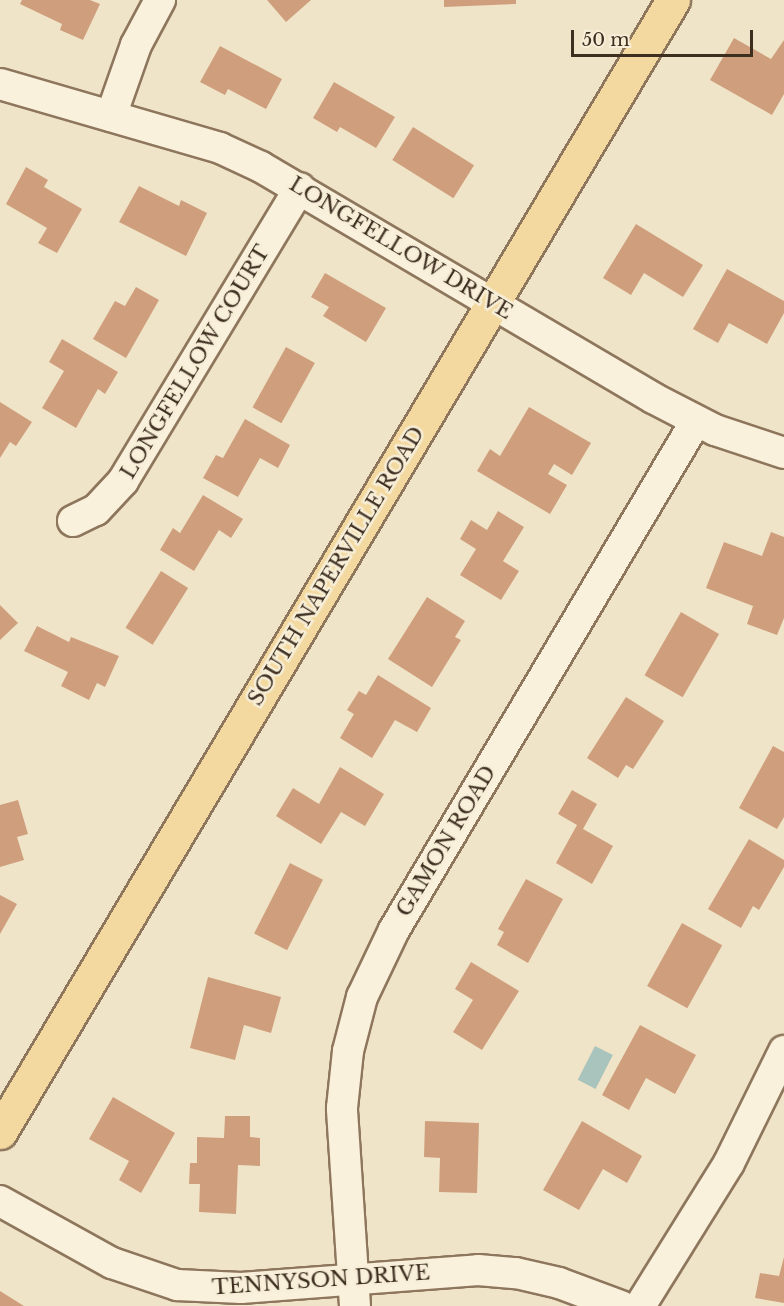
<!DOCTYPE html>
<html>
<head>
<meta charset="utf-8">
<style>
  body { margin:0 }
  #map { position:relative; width:784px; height:1306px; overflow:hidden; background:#f0e4c8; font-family:"Libre Baskerville",serif }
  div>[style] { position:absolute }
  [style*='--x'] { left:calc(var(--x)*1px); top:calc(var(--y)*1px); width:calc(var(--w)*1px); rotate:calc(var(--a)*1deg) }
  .water>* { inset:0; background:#a9c4bc; transform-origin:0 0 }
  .building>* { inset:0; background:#cf9f7d; transform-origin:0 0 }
  .roads { filter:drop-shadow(2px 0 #8d765c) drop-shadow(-2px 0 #8d765c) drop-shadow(0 2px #8d765c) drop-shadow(0 -2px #8d765c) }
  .minor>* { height:30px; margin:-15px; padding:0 15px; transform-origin:15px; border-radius:15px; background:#faf1dc }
  .major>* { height:33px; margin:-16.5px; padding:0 16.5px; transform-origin:16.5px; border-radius:16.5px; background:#f3d9a0 }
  span { translate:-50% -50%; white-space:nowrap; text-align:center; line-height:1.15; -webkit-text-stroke:5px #f7eed8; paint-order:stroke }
  .street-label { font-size:21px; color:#3d2e20 }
  .scale { position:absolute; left:571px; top:30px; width:182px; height:27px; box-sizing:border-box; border:3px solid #3d2e20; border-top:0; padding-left:8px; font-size:18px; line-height:21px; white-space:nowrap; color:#3d2e20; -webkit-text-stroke:4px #f7eed8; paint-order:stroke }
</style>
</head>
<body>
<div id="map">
  <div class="water">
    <div style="left:595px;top:1046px;width:20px;height:38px;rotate:27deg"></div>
  </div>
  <div class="building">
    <div style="clip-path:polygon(22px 0,90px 0,100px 4px,83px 40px,60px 30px,62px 24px,20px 4px)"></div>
    <div style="clip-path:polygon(267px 0,311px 0,286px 22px)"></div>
    <div style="clip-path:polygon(444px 0,516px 0,516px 4px,444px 7px)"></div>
    <div style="clip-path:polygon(734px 38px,771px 59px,784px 40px,784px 94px,772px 115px,710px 80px)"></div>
    <div style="clip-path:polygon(220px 46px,282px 79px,266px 109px,228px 89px,225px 95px,200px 82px)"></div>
    <div style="clip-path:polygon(334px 82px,395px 117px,376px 148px,340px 127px,337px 132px,313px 118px)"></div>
    <div style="left:413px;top:127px;width:72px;height:39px;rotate:32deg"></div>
    <div style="clip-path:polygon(26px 167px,48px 180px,44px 187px,82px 209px,57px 253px,38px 243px,47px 228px,6px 204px)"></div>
    <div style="clip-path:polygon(139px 186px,179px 206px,181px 200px,207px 213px,186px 256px,119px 222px)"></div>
    <div style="clip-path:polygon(636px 224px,703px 265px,683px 297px,644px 273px,631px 295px,603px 278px)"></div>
    <div style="clip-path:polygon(727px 269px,784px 301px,784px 313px,767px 344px,729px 323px,718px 343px,693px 329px)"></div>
    <div style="clip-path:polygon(325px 273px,386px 308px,366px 342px,323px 316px,329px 307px,311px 297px)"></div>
    <div style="clip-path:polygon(136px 287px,159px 300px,126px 358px,93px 339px,115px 301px,125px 306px)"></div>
    <div style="clip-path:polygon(62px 339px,118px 372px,105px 394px,98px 389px,76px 428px,42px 408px,64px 371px,49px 362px)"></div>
    <div style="left:286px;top:347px;width:33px;height:69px;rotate:29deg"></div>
    <div style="clip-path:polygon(0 402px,32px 422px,16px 446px,10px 442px,0 458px)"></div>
    <div style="clip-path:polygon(529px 407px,591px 443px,572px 475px,554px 464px,548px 474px,567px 485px,550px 514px,477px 471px,490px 449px,500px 456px)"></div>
    <div style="clip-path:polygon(245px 419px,290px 445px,278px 468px,260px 458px,238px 497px,203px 478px,216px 455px,223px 458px)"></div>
    <div style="clip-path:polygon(203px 495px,243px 519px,231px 538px,219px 530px,194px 571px,160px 550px,173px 528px,180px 533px)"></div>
    <div style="clip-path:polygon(498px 511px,524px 527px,503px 561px,519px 571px,501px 600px,460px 575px,476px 549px,460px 539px,471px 520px,487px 530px)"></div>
    <div style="clip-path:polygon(771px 532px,784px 537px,784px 618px,777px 635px,747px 624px,753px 606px,706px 588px,724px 542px,762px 556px)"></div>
    <div style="left:161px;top:571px;width:32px;height:67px;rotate:32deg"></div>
    <div style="clip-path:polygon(427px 597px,465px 621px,455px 637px,461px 640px,432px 687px,388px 659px)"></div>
    <div style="clip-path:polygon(0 605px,18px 623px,0 640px)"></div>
    <div style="left:681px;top:612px;width:44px;height:73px;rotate:30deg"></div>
    <div style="clip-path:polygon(37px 626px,69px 642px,71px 637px,119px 656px,105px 687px,97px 683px,89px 700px,61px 686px,68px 672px,24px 651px)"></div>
    <div style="clip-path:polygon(378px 675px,431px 708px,417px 732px,395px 720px,372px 758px,340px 738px,354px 714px,347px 710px,359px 691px,366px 695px)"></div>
    <div style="clip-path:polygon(626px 697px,664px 721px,633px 769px,626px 765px,618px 778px,587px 758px)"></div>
    <div style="clip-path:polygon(773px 746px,784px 752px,784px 817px,777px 829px,739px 808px)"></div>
    <div style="clip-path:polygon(340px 767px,384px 794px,365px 826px,341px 812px,321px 844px,276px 816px,293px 788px,319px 804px)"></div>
    <div style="clip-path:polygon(572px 790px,597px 804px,583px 829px,613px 846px,592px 884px,556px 863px,577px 825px,558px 814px)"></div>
    <div style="clip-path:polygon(18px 800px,28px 834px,17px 837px,24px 860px,0 867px,0 805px)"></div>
    <div style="clip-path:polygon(749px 839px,784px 860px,784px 867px,759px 910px,753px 906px,741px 928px,708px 909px)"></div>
    <div style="left:290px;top:863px;width:37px;height:79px;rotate:27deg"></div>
    <div style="clip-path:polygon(526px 879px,563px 899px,528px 963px,497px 945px,504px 932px,498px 929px)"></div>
    <div style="clip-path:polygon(0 895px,17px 904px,0 934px)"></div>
    <div style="left:682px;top:923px;width:46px;height:72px;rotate:29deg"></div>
    <div style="clip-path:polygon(471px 962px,519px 991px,482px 1050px,453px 1032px,473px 1000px,455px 989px)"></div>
    <div style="clip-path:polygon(208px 977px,281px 997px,271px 1033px,244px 1025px,235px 1060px,190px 1048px)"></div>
    <div style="clip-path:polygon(640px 1025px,696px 1055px,675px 1094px,646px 1078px,629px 1110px,602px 1095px)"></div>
    <div style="clip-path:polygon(113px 1097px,175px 1133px,141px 1193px,119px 1180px,129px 1161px,89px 1139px)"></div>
    <div style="clip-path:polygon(225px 1116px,250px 1116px,250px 1137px,260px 1138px,260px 1166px,238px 1165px,236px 1214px,199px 1212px,200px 1184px,189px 1184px,190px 1163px,197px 1163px,197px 1137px,224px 1138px)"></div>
    <div style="clip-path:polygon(425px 1121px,479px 1123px,477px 1193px,439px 1192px,440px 1158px,424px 1157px)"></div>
    <div style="clip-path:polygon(582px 1121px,642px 1156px,627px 1183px,603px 1169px,579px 1210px,543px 1190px)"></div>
    <div style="clip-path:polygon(784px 1257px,784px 1303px,755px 1298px,760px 1273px,779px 1276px)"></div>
    <div style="clip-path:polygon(0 1291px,24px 1306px,0 1306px)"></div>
  </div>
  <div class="roads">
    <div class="minor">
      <div style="--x:0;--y:84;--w:229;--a:16.2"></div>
      <div style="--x:220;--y:148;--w:45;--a:24.9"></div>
      <div style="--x:261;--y:167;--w:455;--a:30.5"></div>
      <div style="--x:653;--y:398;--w:70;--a:27.3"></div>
      <div style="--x:715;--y:430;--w:73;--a:18.4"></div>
      <div style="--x:111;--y:116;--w:75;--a:-70.6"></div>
      <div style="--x:136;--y:45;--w:51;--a:-61.9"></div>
      <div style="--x:73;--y:521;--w:25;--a:-26"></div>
      <div style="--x:96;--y:510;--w:40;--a:-47"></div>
      <div style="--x:123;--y:481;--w:342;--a:-58.9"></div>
      <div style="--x:0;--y:1201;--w:128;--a:29"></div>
      <div style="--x:112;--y:1263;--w:69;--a:18.7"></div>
      <div style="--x:177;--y:1285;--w:64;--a:2.7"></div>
      <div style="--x:241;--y:1288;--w:238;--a:-4.3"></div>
      <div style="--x:478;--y:1270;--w:38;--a:5"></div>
      <div style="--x:516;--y:1273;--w:44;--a:13.1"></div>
      <div style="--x:559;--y:1283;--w:66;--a:20.4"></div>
      <div style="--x:355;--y:1306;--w:198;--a:-93.8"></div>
      <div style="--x:342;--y:1108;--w:57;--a:-84"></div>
      <div style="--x:348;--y:1051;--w:56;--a:-75.5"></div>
      <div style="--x:362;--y:997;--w:74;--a:-64.5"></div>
      <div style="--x:394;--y:930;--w:592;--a:-59.32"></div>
      <div style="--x:640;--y:1306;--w:168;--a:-58.1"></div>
      <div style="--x:729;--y:1163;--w:125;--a:-63.8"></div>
    </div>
    <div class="major">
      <div style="--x:0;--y:1132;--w:1317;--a:-59.27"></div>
    </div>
  </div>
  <div class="street-label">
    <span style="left:401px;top:248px;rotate:31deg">LONGFELLOW DRIVE</span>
    <span style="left:195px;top:362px;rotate:-59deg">LONGFELLOW COURT</span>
    <span style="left:336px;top:566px;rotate:-59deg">SOUTH NAPERVILLE ROAD</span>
    <span style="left:446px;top:841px;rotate:-59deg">GAMON ROAD</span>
    <span style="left:321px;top:1280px;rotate:-4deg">TENNYSON DRIVE</span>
  </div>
  <div class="scale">50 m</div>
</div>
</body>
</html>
